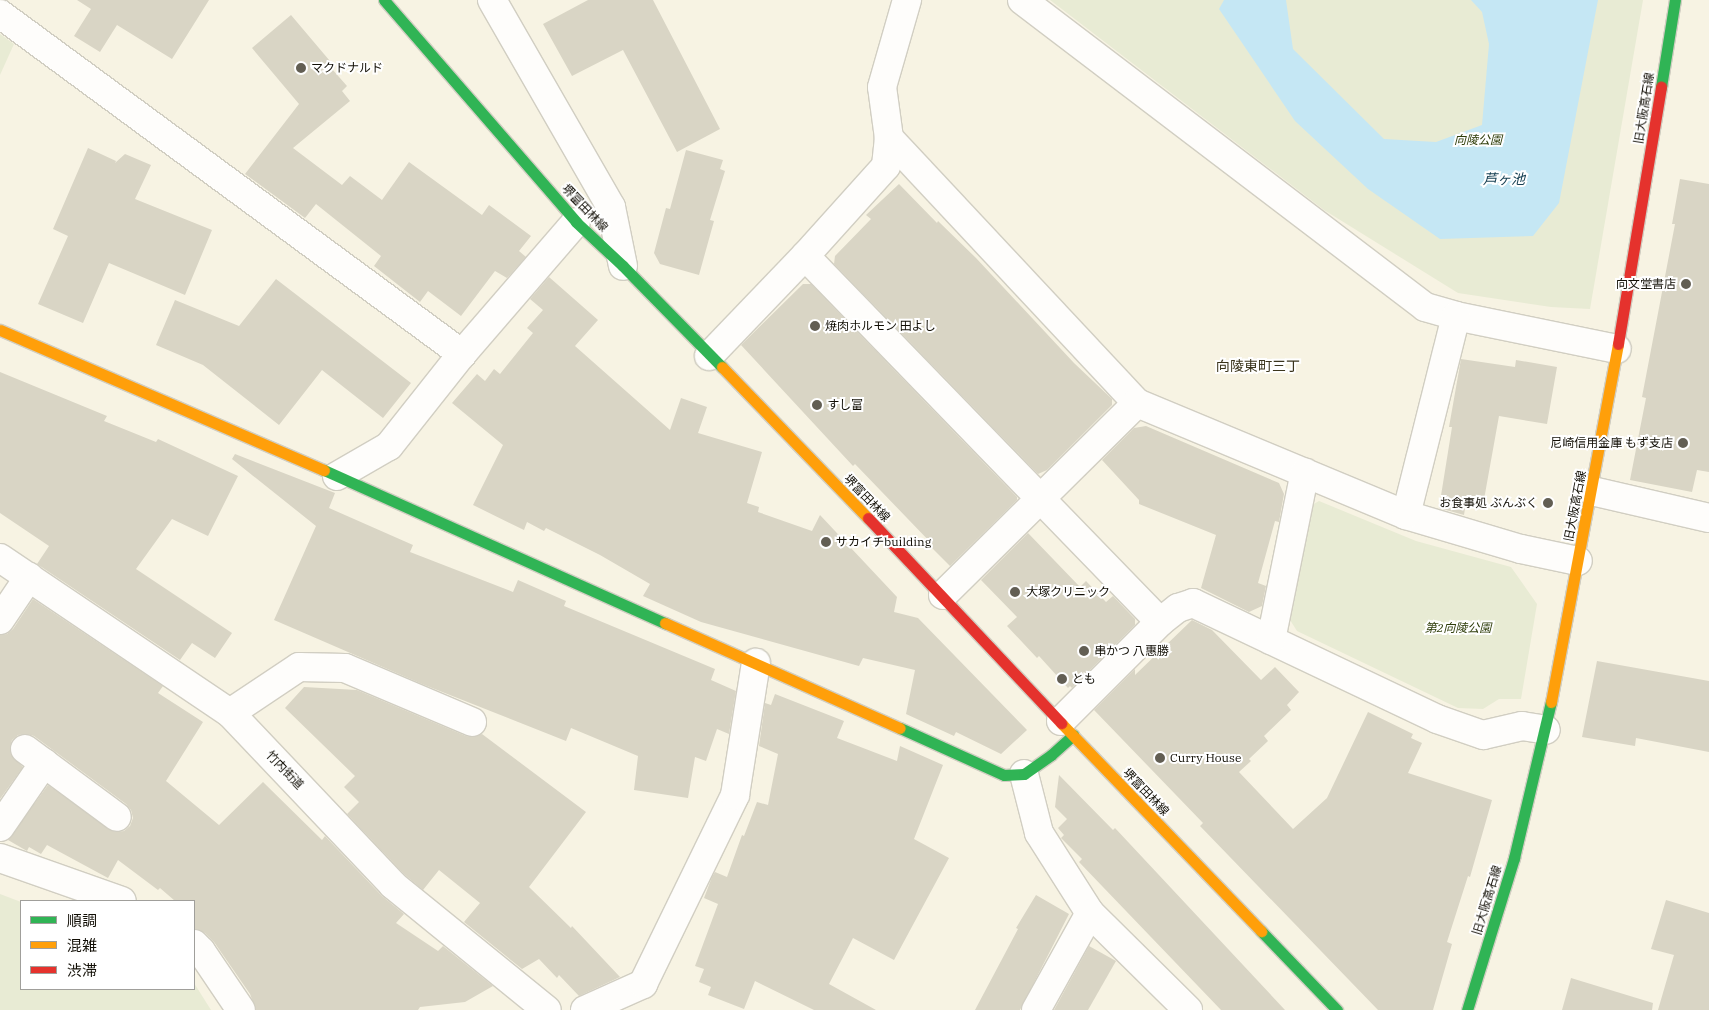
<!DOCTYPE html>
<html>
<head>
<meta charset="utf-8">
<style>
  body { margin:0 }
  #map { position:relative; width:1709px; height:1010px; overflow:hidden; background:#f7f3e3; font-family:"IBM Plex Serif","Noto Sans JP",serif }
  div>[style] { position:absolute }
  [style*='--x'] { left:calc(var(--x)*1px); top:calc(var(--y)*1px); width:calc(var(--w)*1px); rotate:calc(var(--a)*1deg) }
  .green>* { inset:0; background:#e8ebd4 }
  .water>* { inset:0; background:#c5e7f4 }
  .building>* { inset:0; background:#d9d5c5 }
  .roads { filter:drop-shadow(1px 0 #d1cec2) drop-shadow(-1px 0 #d1cec2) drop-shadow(0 1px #d1cec2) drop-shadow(0 -1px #d1cec2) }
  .street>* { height:28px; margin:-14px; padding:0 14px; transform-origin:14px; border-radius:14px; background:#fefdfb }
  .fast>* { height:11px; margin:-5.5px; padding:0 5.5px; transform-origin:5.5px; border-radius:5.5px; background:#30b455 }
  .slow>* { height:11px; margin:-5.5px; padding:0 5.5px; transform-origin:5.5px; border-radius:5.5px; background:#ff9f0a }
  .jam>* { height:11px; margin:-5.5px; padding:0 5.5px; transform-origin:5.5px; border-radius:5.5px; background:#e5322d }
  .dots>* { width:14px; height:14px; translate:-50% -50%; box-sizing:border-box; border:2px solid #fff; border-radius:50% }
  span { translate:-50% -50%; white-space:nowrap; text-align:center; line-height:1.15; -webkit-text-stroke:4px #fff; paint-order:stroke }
  .poi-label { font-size:12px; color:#110e05 }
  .left { translate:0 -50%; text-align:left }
  .right { translate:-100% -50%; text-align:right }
  .street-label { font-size:12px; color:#110e05 }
  .park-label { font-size:12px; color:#2e3c09; font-style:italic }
  .water-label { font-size:14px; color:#184154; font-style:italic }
  .neighbourhood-label { font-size:14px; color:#3b351d }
  .legend { position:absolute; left:20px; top:900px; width:175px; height:90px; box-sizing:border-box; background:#fff; border:1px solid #a09f9b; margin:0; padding:6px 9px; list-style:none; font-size:15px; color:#110e05 }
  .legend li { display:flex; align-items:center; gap:10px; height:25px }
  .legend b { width:25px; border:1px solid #a09f9b }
</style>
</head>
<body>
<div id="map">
  <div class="green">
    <div style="clip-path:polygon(1050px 0,1643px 0,1590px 309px,1551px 307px,1458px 293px,1324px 210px)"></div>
    <div style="clip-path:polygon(0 34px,14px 44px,0 75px)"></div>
    <div style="clip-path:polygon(1319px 501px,1416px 541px,1511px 567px,1537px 604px,1521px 699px,1499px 699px,1483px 709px,1458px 708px,1297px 631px,1290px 620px,1310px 506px)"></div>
    <div style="clip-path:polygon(0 894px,21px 902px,21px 989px,194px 989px,194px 983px,211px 1010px,0 1010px)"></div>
  </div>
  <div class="water">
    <div style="clip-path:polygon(1224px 0,1286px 0,1293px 49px,1384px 139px,1436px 142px,1482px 125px,1489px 44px,1482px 12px,1471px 0,1598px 0,1559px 203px,1533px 236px,1440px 239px,1368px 189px,1295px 121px,1219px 9px)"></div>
  </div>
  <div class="building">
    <div style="clip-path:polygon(77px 0,209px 0,172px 59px,117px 25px,100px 52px,74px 36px,91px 9px)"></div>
    <div style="clip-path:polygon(588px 0,653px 0,720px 129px,677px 152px,623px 50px,572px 76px,543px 24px)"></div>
    <div style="clip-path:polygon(291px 15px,335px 67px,332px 69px,347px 86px,342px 91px,350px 101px,293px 148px,342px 185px,350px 176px,382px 200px,409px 162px,482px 215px,489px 205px,531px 236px,519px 251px,526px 257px,507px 278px,495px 271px,461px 316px,428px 291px,420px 302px,374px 266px,381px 256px,316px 204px,305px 218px,245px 174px,299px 104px,252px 48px)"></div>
    <div style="clip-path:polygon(88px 148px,116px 161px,115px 163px,125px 154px,151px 165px,135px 199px,212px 230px,185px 295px,109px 263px,83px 323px,38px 304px,68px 236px,53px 229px)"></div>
    <div style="clip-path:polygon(686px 150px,723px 160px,720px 169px,725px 171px,710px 220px,714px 221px,699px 275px,660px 264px,654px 253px,666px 208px,670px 209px)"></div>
    <div style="clip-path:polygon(1680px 179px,1709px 184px,1709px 472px,1697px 470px,1692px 492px,1630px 480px,1646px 398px,1642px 397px,1675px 224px,1672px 224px)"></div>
    <div style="clip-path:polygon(899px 184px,937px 223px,938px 221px,976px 258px,1074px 363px,1112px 399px,1112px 405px,1047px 470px,1038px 474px,834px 264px,835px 256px,871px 219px,866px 215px)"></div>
    <div style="clip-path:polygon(549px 277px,598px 320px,575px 346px,670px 430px,681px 398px,707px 407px,698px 433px,762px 452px,747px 503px,759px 507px,758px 512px,812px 531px,820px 515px,897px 597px,894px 612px,918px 618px,1027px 730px,1001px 754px,956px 732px,954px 736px,906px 714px,915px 670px,863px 658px,859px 666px,701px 622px,643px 596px,650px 584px,600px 555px,546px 528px,544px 531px,527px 522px,524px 530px,473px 505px,503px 445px,452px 403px,477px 374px,485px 381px,494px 369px,500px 374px,533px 333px,527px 328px,543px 310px,530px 299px)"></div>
    <div style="clip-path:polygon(276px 279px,411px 383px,383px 418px,322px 370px,279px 425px,203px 365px,156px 345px,175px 300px,239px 326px)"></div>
    <div style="clip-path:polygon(803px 284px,811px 284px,1017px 497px,1017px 500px,950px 566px,931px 547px,933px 545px,855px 464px,853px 466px,741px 345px)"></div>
    <div style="clip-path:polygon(1461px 359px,1515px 367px,1516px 360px,1557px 367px,1547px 424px,1499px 416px,1483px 505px,1466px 502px,1464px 515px,1439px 508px,1452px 427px,1449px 427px)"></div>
    <div style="clip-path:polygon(0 372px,107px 416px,104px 421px,156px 442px,158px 439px,238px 476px,208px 536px,172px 519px,136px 569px,232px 633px,215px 658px,192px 643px,180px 660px,37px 564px,49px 546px,0 513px)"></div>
    <div style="clip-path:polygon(1146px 426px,1279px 483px,1284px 494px,1279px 522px,1275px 521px,1258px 583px,1266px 586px,1262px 606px,1249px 612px,1201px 588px,1216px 535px,1139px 504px,1139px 500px,1102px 460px,1134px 428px)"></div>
    <div style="clip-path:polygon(235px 454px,335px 493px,329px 508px,413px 545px,410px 552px,513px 592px,518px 580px,566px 601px,564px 606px,715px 669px,711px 680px,736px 691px,729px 734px,717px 729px,706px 761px,695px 757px,688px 798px,634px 790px,638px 756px,571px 728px,566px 741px,422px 684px,274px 620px,316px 526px,232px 459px)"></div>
    <div style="clip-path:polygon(1028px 533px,1080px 587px,1086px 581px,1106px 602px,1113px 596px,1135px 619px,1135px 625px,1072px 688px,1070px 686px,1068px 688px,1039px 656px,1037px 658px,1007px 626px,1017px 617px,981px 580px)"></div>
    <div style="clip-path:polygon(33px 599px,163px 686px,158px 693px,203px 722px,166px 781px,219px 825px,263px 782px,322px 840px,325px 836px,382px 896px,404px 914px,396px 923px,438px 951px,443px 946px,493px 986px,465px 1002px,420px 1007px,418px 1010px,256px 1010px,250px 994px,214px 942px,205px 933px,194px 929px,194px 901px,175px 901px,160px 888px,158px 890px,118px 860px,108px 878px,47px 845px,41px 854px,29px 847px,27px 851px,8px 840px,48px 785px,115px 832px,124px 831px,130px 826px,133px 818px,131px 810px,126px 804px,34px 736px,27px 734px,18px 735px,12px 740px,10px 747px,11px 755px,23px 767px,0 799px,0 635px,7px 634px,13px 629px)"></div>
    <div style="clip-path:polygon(1192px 620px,1212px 630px,1261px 680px,1275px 667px,1299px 692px,1287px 705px,1291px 710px,1264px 736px,1268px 741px,1249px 759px,1251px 761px,1239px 772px,1293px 829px,1327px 798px,1368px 712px,1413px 734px,1411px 738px,1422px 743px,1408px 773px,1492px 800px,1470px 877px,1468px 876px,1447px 942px,1452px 944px,1433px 1010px,1378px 1010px,1200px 826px,1203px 823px,1094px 710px,1135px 669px,1135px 675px)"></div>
    <div style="clip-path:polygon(1597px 661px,1709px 681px,1709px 752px,1636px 738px,1635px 746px,1582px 737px)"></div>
    <div style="clip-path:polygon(304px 687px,357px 690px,466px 736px,474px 737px,482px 734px,586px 812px,529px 887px,571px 928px,572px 926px,620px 977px,579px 996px,559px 975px,557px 978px,539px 959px,522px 969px,464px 922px,480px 903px,439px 870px,423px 890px,404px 874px,347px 814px,359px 802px,344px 787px,355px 776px,285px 708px)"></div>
    <div style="clip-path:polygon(775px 694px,844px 721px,837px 738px,897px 761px,900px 746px,943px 765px,914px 839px,949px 858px,894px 960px,853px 938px,829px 984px,876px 1010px,814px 1010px,755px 981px,744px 1009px,708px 995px,711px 987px,699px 982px,704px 969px,695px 966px,718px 904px,704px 898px,712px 877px,715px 872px,727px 877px,742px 835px,744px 836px,757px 802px,768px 805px,778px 754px,759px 746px,765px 703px,771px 705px)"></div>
    <div style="clip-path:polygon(1059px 775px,1113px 830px,1115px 828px,1285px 1010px,1221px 1010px,1079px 862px,1082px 859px,1061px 838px,1064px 835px,1058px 828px,1067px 819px,1055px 807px)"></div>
    <div style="clip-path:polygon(1036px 895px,1069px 914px,1020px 1010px,975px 1010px,1018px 929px,1016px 928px)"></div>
    <div style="clip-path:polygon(1666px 900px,1709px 913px,1709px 1010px,1658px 1010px,1674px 955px,1651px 949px)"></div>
    <div style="clip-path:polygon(1089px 946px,1116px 961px,1088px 1010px,1054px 1010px)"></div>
    <div style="clip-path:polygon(1571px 978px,1653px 1003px,1652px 1010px,1562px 1010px)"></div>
  </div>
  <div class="roads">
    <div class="street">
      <div style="--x:492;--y:0;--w:239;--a:60.1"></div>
      <div style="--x:611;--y:207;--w:60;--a:78.5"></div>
      <div style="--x:1022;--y:0;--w:507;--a:37.3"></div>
      <div style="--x:1425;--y:307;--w:32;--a:16"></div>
      <div style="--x:1456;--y:316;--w:164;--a:11.6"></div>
      <div style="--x:0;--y:14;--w:574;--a:36.35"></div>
      <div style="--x:889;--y:138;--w:363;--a:46.9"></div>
      <div style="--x:1137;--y:403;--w:291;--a:22.6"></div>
      <div style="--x:1406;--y:515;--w:120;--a:16.5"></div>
      <div style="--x:1521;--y:549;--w:58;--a:11.9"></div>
      <div style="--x:805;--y:256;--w:510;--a:45.87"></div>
      <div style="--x:1160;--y:622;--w:23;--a:-38"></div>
      <div style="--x:1178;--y:608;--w:16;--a:-18"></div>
      <div style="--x:1193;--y:603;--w:270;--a:25.4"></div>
      <div style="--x:1437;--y:719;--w:49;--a:19.2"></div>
      <div style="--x:1483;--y:735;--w:40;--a:-13"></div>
      <div style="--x:1522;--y:726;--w:24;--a:9"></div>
      <div style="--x:709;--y:356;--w:139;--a:-46.2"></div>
      <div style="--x:805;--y:256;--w:121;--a:-48"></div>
      <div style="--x:886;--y:166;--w:28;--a:-84"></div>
      <div style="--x:889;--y:138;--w:51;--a:-97.8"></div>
      <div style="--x:882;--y:87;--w:91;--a:-74"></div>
      <div style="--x:337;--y:476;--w:60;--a:-30"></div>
      <div style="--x:389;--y:446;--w:117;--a:-51.6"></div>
      <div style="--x:462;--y:354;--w:174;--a:-49.2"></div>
      <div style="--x:1592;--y:491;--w:120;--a:13"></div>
      <div style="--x:1406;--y:515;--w:205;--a:-75.9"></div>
      <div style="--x:0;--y:558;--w:277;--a:34"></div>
      <div style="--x:230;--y:713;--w:237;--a:46.5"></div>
      <div style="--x:393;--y:885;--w:198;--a:39.1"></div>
      <div style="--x:943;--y:595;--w:273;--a:-44.7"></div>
      <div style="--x:0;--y:620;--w:52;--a:-56"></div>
      <div style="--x:1271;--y:640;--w:171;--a:-78.6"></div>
      <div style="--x:230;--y:713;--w:83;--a:-33.7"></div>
      <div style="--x:299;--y:667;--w:46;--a:1.2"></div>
      <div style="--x:345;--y:668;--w:138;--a:23"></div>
      <div style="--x:1061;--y:721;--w:140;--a:-45"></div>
      <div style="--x:25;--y:749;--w:114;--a:36.5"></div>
      <div style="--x:1024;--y:774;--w:61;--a:75.7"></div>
      <div style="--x:1039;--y:833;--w:95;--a:57.5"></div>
      <div style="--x:1090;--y:913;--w:138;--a:44.7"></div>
      <div style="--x:0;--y:827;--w:78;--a:-55.5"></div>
      <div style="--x:0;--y:858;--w:129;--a:19.4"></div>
      <div style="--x:194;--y:944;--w:10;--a:45"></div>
      <div style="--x:201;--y:951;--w:71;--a:55.9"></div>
      <div style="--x:585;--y:1010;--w:64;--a:-24.1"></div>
      <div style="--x:643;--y:984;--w:210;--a:-64"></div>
      <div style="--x:735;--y:795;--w:134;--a:-81"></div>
      <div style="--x:1036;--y:1010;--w:111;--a:-60.9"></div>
    </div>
    <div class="fast">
      <div style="--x:384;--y:0;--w:294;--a:49.1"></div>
      <div style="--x:576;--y:222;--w:64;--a:43.1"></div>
      <div style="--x:623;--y:266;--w:141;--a:45.6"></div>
      <div style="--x:1661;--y:87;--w:88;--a:-80.9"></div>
      <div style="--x:324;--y:470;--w:374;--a:24.2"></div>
      <div style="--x:900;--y:728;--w:114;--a:24.3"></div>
      <div style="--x:1004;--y:775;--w:20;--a:-3"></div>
      <div style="--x:1024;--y:774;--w:33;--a:-35"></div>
      <div style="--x:1051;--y:755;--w:30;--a:-42"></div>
      <div style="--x:1261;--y:931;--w:110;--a:46.1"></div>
      <div style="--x:1467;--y:1010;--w:159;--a:-72.8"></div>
      <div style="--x:1514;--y:858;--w:160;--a:-76.7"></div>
    </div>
    <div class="slow">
      <div style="--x:0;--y:330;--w:353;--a:23.4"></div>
      <div style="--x:722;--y:367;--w:210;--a:46"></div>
      <div style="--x:665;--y:623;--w:257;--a:24.1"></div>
      <div style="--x:1551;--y:702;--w:364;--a:-79.4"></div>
      <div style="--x:1061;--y:723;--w:289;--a:46.1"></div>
    </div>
    <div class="jam">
      <div style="--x:1618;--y:344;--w:261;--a:-80.5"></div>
      <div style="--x:868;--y:518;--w:282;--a:46.7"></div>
    </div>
  </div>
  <div class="dots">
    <div style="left:301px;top:68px;background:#625e53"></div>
    <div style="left:1686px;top:284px;background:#625e53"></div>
    <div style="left:815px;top:326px;background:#625e53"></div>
    <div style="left:817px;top:405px;background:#625e53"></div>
    <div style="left:1683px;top:443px;background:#625e53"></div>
    <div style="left:1548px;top:503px;background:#625e53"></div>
    <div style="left:826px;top:542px;background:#625e53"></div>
    <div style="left:1015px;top:592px;background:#625e53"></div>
    <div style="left:1084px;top:651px;background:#625e53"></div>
    <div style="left:1062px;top:679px;background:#625e53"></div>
    <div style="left:1160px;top:758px;background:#625e53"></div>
  </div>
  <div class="poi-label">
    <span class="left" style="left:311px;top:68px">マクドナルド</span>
    <span class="right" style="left:1676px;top:284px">向文堂書店</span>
    <span class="left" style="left:825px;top:326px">焼肉ホルモン 田よし</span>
    <span class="left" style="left:827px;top:405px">すし富</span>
    <span class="right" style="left:1673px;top:443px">尼崎信用金庫 もず支店</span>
    <span class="right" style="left:1538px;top:503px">お食事処 ぶんぶく</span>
    <span class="left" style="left:836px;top:542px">サカイチbuilding</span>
    <span class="left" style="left:1026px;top:592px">大塚クリニック</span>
    <span class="left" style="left:1094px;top:651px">串かつ 八惠勝</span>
    <span class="left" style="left:1072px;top:679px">とも</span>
    <span class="left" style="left:1170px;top:758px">Curry House</span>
  </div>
  <div class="street-label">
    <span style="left:1644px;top:108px;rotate:-81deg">旧大阪高石線</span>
    <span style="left:585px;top:208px;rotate:46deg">堺富田林線</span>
    <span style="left:867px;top:498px;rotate:46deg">堺富田林線</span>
    <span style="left:1575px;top:506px;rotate:-79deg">旧大阪高石線</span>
    <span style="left:285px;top:770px;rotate:46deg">竹内街道</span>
    <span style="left:1146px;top:792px;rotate:46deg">堺富田林線</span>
    <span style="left:1487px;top:900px;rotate:-73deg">旧大阪高石線</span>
  </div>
  <div class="park-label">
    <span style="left:1478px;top:140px">向陵公園</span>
    <span style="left:1458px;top:628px">第2向陵公園</span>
  </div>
  <div class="water-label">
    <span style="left:1504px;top:179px">芦ヶ池</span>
  </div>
  <div class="neighbourhood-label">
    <span style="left:1258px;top:366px">向陵東町三丁</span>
  </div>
  <ul class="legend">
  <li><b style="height:6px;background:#30b455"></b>順調</li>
  <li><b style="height:6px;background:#ff9f0a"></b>混雑</li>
  <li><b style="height:6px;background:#e5322d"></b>渋滞</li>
  </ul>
</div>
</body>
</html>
